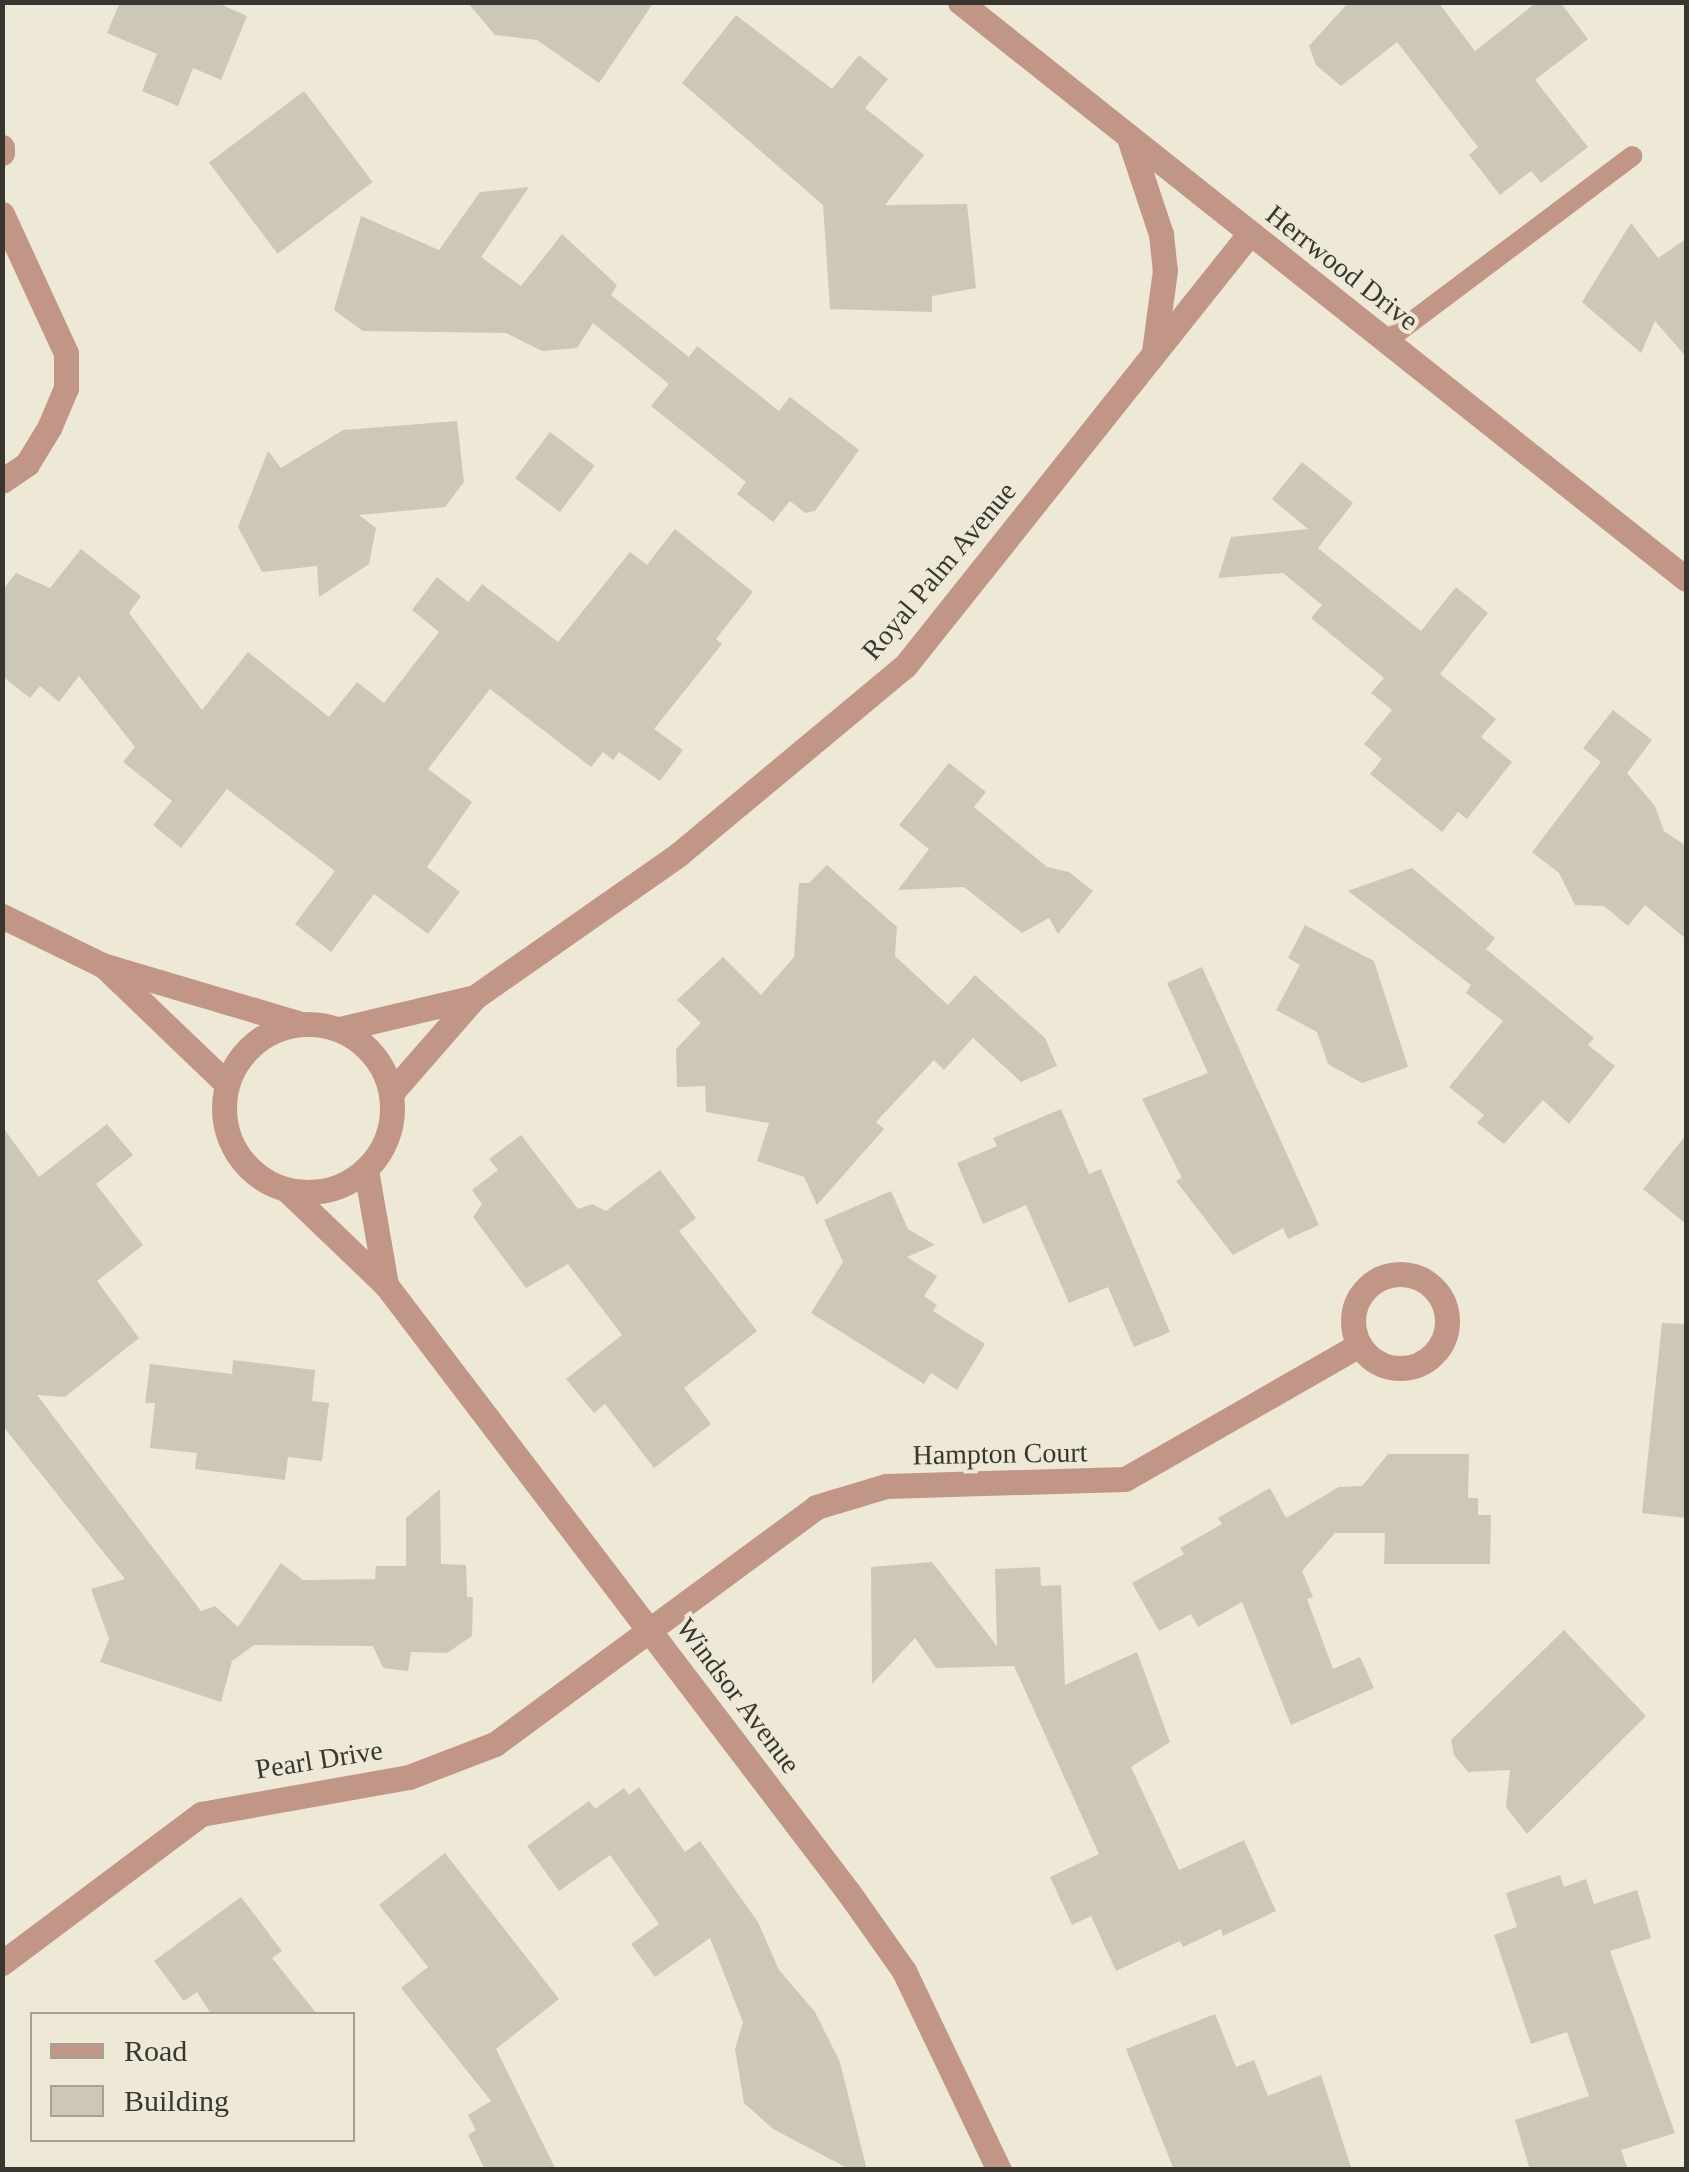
<!DOCTYPE html>
<html>
<head>
<meta charset="utf-8">
<style>
  body { margin:0 }
  #map { position:relative; width:1689px; height:2172px; overflow:hidden; background:#eee8d6; font-family:"Times New Roman",serif }
  div>[style] { position:absolute }
  [style*='--x'] { left:calc(var(--x)*1px); top:calc(var(--y)*1px); width:calc(var(--w)*1px); rotate:calc(var(--a)*1deg) }
  .building>* { inset:0; background:#cdc8b6; transform-origin:0 0 }
  .service>* { height:20px; margin:-10px; padding:0 10px; transform-origin:10px; border-radius:10px; background:#c29687 }
  .minor>* { height:25px; margin:-12.5px; padding:0 12.5px; transform-origin:12.5px; border-radius:12.5px; background:#c29687 }
  .minor>.ring { margin:-12.5px; padding:0; box-sizing:content-box; background:none; border:25px solid #c29687; border-radius:50% }
  .tertiary>* { height:25px; margin:-12.5px; padding:0 12.5px; transform-origin:12.5px; border-radius:12.5px; background:#c29687 }
  span { translate:-50% -50%; white-space:nowrap; text-align:center; line-height:1.15; -webkit-text-stroke:8px #eee8d6; paint-order:stroke }
  .street-label { font-size:28px; color:#38362f }
  .frame { position:absolute; inset:0; border:5px solid #38362f; pointer-events:none }
  .legend { position:absolute; left:30px; top:2012px; width:325px; height:130px; box-sizing:border-box; background:#eee8d6; border:2px solid #a5a193; margin:0; padding:12px 18px; list-style:none; font-size:30px; color:#38362f }
  .legend li { display:flex; align-items:center; gap:20px; height:50px }
  .legend b { width:50px; border:2px solid #a5a193 }
</style>
</head>
<body>
<div id="map">
  <div class="building">
    <div style="clip-path:polygon(120px 2px,215px 2px,247px 16px,221px 80px,193px 68px,178px 106px,142px 91px,157px 54px,107px 33px)"></div>
    <div style="clip-path:polygon(467px 2px,654px 2px,599px 83px,537px 40px,495px 35px)"></div>
    <div style="clip-path:polygon(1349px 2px,1446px 2px,1441px 6px,1475px 51px,1537px 2px,1560px 2px,1588px 39px,1535px 80px,1588px 147px,1541px 183px,1531px 171px,1500px 195px,1469px 155px,1478px 147px,1397px 42px,1341px 86px,1316px 65px,1309px 46px)"></div>
    <div style="clip-path:polygon(736px 15px,832px 89px,859px 55px,888px 79px,865px 108px,924px 155px,885px 205px,967px 204px,976px 288px,932px 296px,932px 312px,830px 309px,823px 205px,682px 83px)"></div>
    <div style="left:304px;top:91px;width:114px;height:119px;rotate:53deg"></div>
    <div style="clip-path:polygon(529px 187px,481px 257px,521px 286px,562px 234px,617px 285px,611px 295px,689px 357px,697px 346px,779px 411px,790px 397px,859px 450px,815px 511px,805px 513px,790px 501px,773px 522px,737px 494px,746px 482px,651px 406px,669px 384px,593px 323px,577px 348px,542px 351px,506px 333px,363px 331px,334px 310px,361px 216px,439px 250px,480px 192px)"></div>
    <div style="clip-path:polygon(1631px 223px,1658px 258px,1686px 239px,1686px 357px,1655px 321px,1641px 353px,1582px 302px)"></div>
    <div style="clip-path:polygon(457px 421px,464px 482px,445px 507px,359px 515px,376px 528px,369px 564px,319px 597px,317px 566px,262px 572px,238px 527px,268px 451px,281px 468px,343px 430px)"></div>
    <div style="left:550px;top:432px;width:56px;height:58px;rotate:37deg"></div>
    <div style="clip-path:polygon(1302px 462px,1353px 503px,1318px 548px,1421px 631px,1456px 587px,1488px 613px,1440px 674px,1496px 719px,1481px 737px,1512px 762px,1467px 819px,1458px 812px,1442px 832px,1370px 774px,1382px 759px,1364px 744px,1392px 710px,1371px 693px,1384px 678px,1311px 618px,1322px 605px,1283px 573px,1218px 578px,1231px 537px,1308px 529px,1272px 499px)"></div>
    <div style="clip-path:polygon(675px 529px,753px 592px,716px 639px,722px 644px,654px 729px,683px 750px,660px 781px,619px 752px,613px 760px,603px 752px,591px 767px,490px 689px,428px 769px,472px 802px,427px 867px,460px 892px,428px 934px,374px 894px,331px 952px,295px 924px,335px 871px,227px 789px,181px 848px,153px 825px,172px 801px,123px 762px,135px 747px,79px 676px,59px 702px,40px 686px,30px 698px,2px 676px,2px 591px,16px 573px,50px 588px,81px 549px,141px 596px,129px 613px,202px 710px,248px 652px,329px 717px,357px 682px,384px 703px,439px 632px,412px 610px,437px 577px,468px 602px,482px 584px,558px 642px,630px 552px,647px 565px)"></div>
    <div style="clip-path:polygon(1613px 710px,1652px 740px,1627px 773px,1655px 806px,1664px 831px,1686px 846px,1686px 939px,1645px 905px,1628px 926px,1604px 906px,1575px 905px,1559px 873px,1532px 852px,1601px 762px,1583px 748px)"></div>
    <div style="clip-path:polygon(949px 763px,986px 792px,974px 807px,1047px 867px,1069px 872px,1093px 891px,1058px 934px,1049px 918px,1022px 933px,964px 887px,898px 890px,929px 849px,899px 825px)"></div>
    <div style="clip-path:polygon(827px 865px,897px 927px,895px 956px,948px 1005px,975px 975px,1045px 1038px,1057px 1066px,1021px 1082px,973px 1038px,944px 1070px,934px 1060px,876px 1122px,884px 1129px,817px 1205px,804px 1177px,757px 1161px,769px 1123px,706px 1112px,705px 1086px,677px 1087px,676px 1049px,701px 1023px,677px 1000px,723px 957px,761px 995px,794px 957px,799px 883px,809px 883px)"></div>
    <div style="clip-path:polygon(1412px 868px,1495px 938px,1486px 949px,1594px 1038px,1588px 1045px,1615px 1066px,1569px 1124px,1543px 1100px,1504px 1144px,1477px 1123px,1484px 1115px,1449px 1087px,1503px 1021px,1466px 993px,1471px 985px,1348px 891px)"></div>
    <div style="clip-path:polygon(1305px 925px,1374px 961px,1408px 1067px,1362px 1083px,1328px 1064px,1317px 1032px,1276px 1010px,1300px 965px,1288px 958px)"></div>
    <div style="clip-path:polygon(1202px 967px,1319px 1225px,1288px 1239px,1283px 1228px,1233px 1255px,1176px 1181px,1182px 1178px,1142px 1099px,1208px 1073px,1167px 983px)"></div>
    <div style="clip-path:polygon(1061px 1109px,1089px 1174px,1101px 1169px,1170px 1332px,1134px 1347px,1108px 1287px,1069px 1303px,1026px 1205px,983px 1224px,957px 1163px,997px 1146px,993px 1138px)"></div>
    <div style="clip-path:polygon(107px 1124px,133px 1155px,96px 1184px,143px 1245px,97px 1281px,139px 1338px,65px 1397px,37px 1395px,201px 1611px,215px 1606px,238px 1627px,281px 1563px,303px 1580px,375px 1579px,376px 1566px,406px 1566px,406px 1518px,440px 1489px,441px 1564px,466px 1565px,467px 1597px,473px 1597px,472px 1636px,447px 1653px,411px 1652px,408px 1671px,383px 1668px,373px 1646px,254px 1645px,232px 1661px,221px 1702px,100px 1662px,109px 1639px,91px 1589px,125px 1579px,2px 1425px,2px 1126px,39px 1177px)"></div>
    <div style="clip-path:polygon(521px 1135px,578px 1209px,592px 1204px,606px 1211px,660px 1170px,696px 1218px,679px 1231px,757px 1331px,684px 1388px,711px 1424px,654px 1468px,605px 1404px,594px 1413px,566px 1379px,622px 1335px,568px 1264px,526px 1288px,473px 1217px,482px 1204px,472px 1190px,498px 1170px,489px 1159px)"></div>
    <div style="clip-path:polygon(1686px 1135px,1686px 1224px,1643px 1189px)"></div>
    <div style="clip-path:polygon(891px 1191px,908px 1229px,935px 1245px,907px 1257px,937px 1276px,924px 1296px,937px 1305px,933px 1311px,985px 1344px,957px 1390px,931px 1373px,924px 1384px,811px 1313px,843px 1262px,824px 1220px)"></div>
    <div style="clip-path:polygon(1662px 1323px,1686px 1324px,1686px 1518px,1642px 1513px)"></div>
    <div style="clip-path:polygon(233px 1360px,315px 1370px,312px 1401px,329px 1403px,322px 1461px,288px 1457px,285px 1480px,195px 1469px,197px 1453px,150px 1448px,155px 1403px,145px 1403px,150px 1364px,232px 1374px)"></div>
    <div style="clip-path:polygon(1388px 1454px,1469px 1454px,1468px 1498px,1478px 1498px,1478px 1515px,1491px 1515px,1490px 1564px,1384px 1564px,1385px 1533px,1335px 1533px,1302px 1571px,1313px 1597px,1307px 1599px,1333px 1669px,1360px 1657px,1374px 1688px,1291px 1725px,1242px 1602px,1198px 1627px,1191px 1614px,1159px 1631px,1132px 1583px,1184px 1554px,1180px 1548px,1222px 1524px,1218px 1518px,1270px 1488px,1286px 1518px,1339px 1487px,1362px 1486px)"></div>
    <div style="clip-path:polygon(932px 1562px,997px 1646px,995px 1569px,1040px 1567px,1041px 1586px,1061px 1585px,1065px 1685px,1137px 1652px,1170px 1742px,1131px 1767px,1179px 1870px,1244px 1840px,1276px 1911px,1223px 1936px,1221px 1929px,1183px 1947px,1180px 1941px,1116px 1971px,1091px 1916px,1072px 1925px,1050px 1877px,1099px 1854px,1014px 1666px,936px 1668px,915px 1638px,872px 1684px,871px 1567px)"></div>
    <div style="clip-path:polygon(1564px 1630px,1646px 1716px,1527px 1834px,1506px 1807px,1510px 1770px,1468px 1772px,1454px 1755px,1451px 1740px)"></div>
    <div style="clip-path:polygon(639px 1787px,685px 1852px,700px 1841px,758px 1922px,779px 1970px,815px 2012px,840px 2062px,867px 2170px,851px 2170px,773px 2129px,744px 2103px,735px 2049px,743px 2022px,710px 1938px,655px 1977px,631px 1944px,659px 1924px,610px 1855px,559px 1891px,527px 1846px,589px 1801px,595px 1809px,624px 1788px,629px 1795px)"></div>
    <div style="clip-path:polygon(445px 1853px,559px 1999px,496px 2049px,556px 2170px,485px 2170px,468px 2135px,476px 2130px,468px 2115px,491px 2101px,401px 1988px,428px 1967px,379px 1905px)"></div>
    <div style="clip-path:polygon(1560px 1875px,1564px 1887px,1586px 1879px,1594px 1904px,1637px 1890px,1651px 1938px,1610px 1951px,1675px 2133px,1621px 2150px,1628px 2170px,1530px 2170px,1515px 2120px,1589px 2096px,1567px 2032px,1531px 2044px,1494px 1935px,1517px 1927px,1506px 1893px)"></div>
    <div style="clip-path:polygon(241px 1897px,282px 1951px,272px 1958px,317px 2014px,211px 2014px,197px 1992px,184px 2001px,154px 1961px)"></div>
    <div style="clip-path:polygon(1215px 2014px,1236px 2067px,1254px 2060px,1268px 2096px,1321px 2075px,1352px 2170px,1174px 2170px,1126px 2049px)"></div>
  </div>
  <div class="service">
    <div style="--x:1386;--y:341;--w:308;--a:-36.9"></div>
  </div>
  <div class="minor">
    <div style="--x:2;--y:147;--w:6;--a:90"></div>
    <div style="--x:2;--y:214;--w:153;--a:65.3"></div>
    <div style="--x:66;--y:353;--w:35;--a:90"></div>
    <div style="--x:66;--y:388;--w:43;--a:113"></div>
    <div style="--x:49;--y:428;--w:42;--a:121.4"></div>
    <div style="--x:27;--y:464;--w:30;--a:146"></div>
    <div style="--x:2;--y:916;--w:111;--a:26.1"></div>
    <div style="--x:102;--y:965;--w:204;--a:16.5"></div>
    <div style="--x:106;--y:968;--w:166;--a:43.8"></div>
    <div class="ring" style="left:224px;top:1024px;width:143px;height:143px"></div>
    <div style="--x:340;--y:1029;--w:139;--a:-13.3"></div>
    <div style="--x:392;--y:1092;--w:126;--a:-48.9"></div>
    <div style="--x:475;--y:997;--w:249;--a:-35"></div>
    <div style="--x:679;--y:854;--w:294;--a:-39.8"></div>
    <div style="--x:905;--y:666;--w:554;--a:-51.45"></div>
    <div style="--x:366;--y:1170;--w:117;--a:80.1"></div>
    <div style="--x:289;--y:1192;--w:134;--a:43.8"></div>
    <div style="--x:386;--y:1285;--w:764;--a:52.71"></div>
    <div style="--x:849;--y:1893;--w:95;--a:54.8"></div>
    <div style="--x:904;--y:1971;--w:221;--a:64.5"></div>
    <div class="ring" style="left:1353px;top:1274px;width:69px;height:69px"></div>
    <div style="--x:2;--y:1963;--w:249;--a:-36.8"></div>
    <div style="--x:201;--y:1814;--w:211;--a:-10.1"></div>
    <div style="--x:409;--y:1777;--w:92;--a:-21"></div>
    <div style="--x:495;--y:1744;--w:399;--a:-36.4"></div>
    <div style="--x:816;--y:1507;--w:73;--a:-16.7"></div>
    <div style="--x:886;--y:1486;--w:239;--a:-1.7"></div>
    <div style="--x:1125;--y:1479;--w:270;--a:-29.8"></div>
  </div>
  <div class="tertiary">
    <div style="--x:960;--y:2;--w:927;--a:38.48"></div>
    <div style="--x:1129;--y:138;--w:101;--a:71.6"></div>
    <div style="--x:1161;--y:234;--w:36;--a:84"></div>
    <div style="--x:1165;--y:270;--w:82;--a:97.7"></div>
  </div>
  <div class="street-label">
    <span style="left:1342px;top:268px;rotate:38deg">Herrwood Drive</span>
    <span style="left:939px;top:571px;rotate:-50deg">Royal Palm Avenue</span>
    <span style="left:1000px;top:1454px;rotate:-1deg">Hampton Court</span>
    <span style="left:738px;top:1696px;rotate:53deg">Windsor Avenue</span>
    <span style="left:319px;top:1760px;rotate:-9deg">Pearl Drive</span>
  </div>
  <div class="frame"></div>
  <ul class="legend">
  <li><b style="height:12px;background:#c29687"></b>Road</li>
  <li><b style="height:28px;background:#cdc8b6"></b>Building</li>
  </ul>
</div>
</body>
</html>
